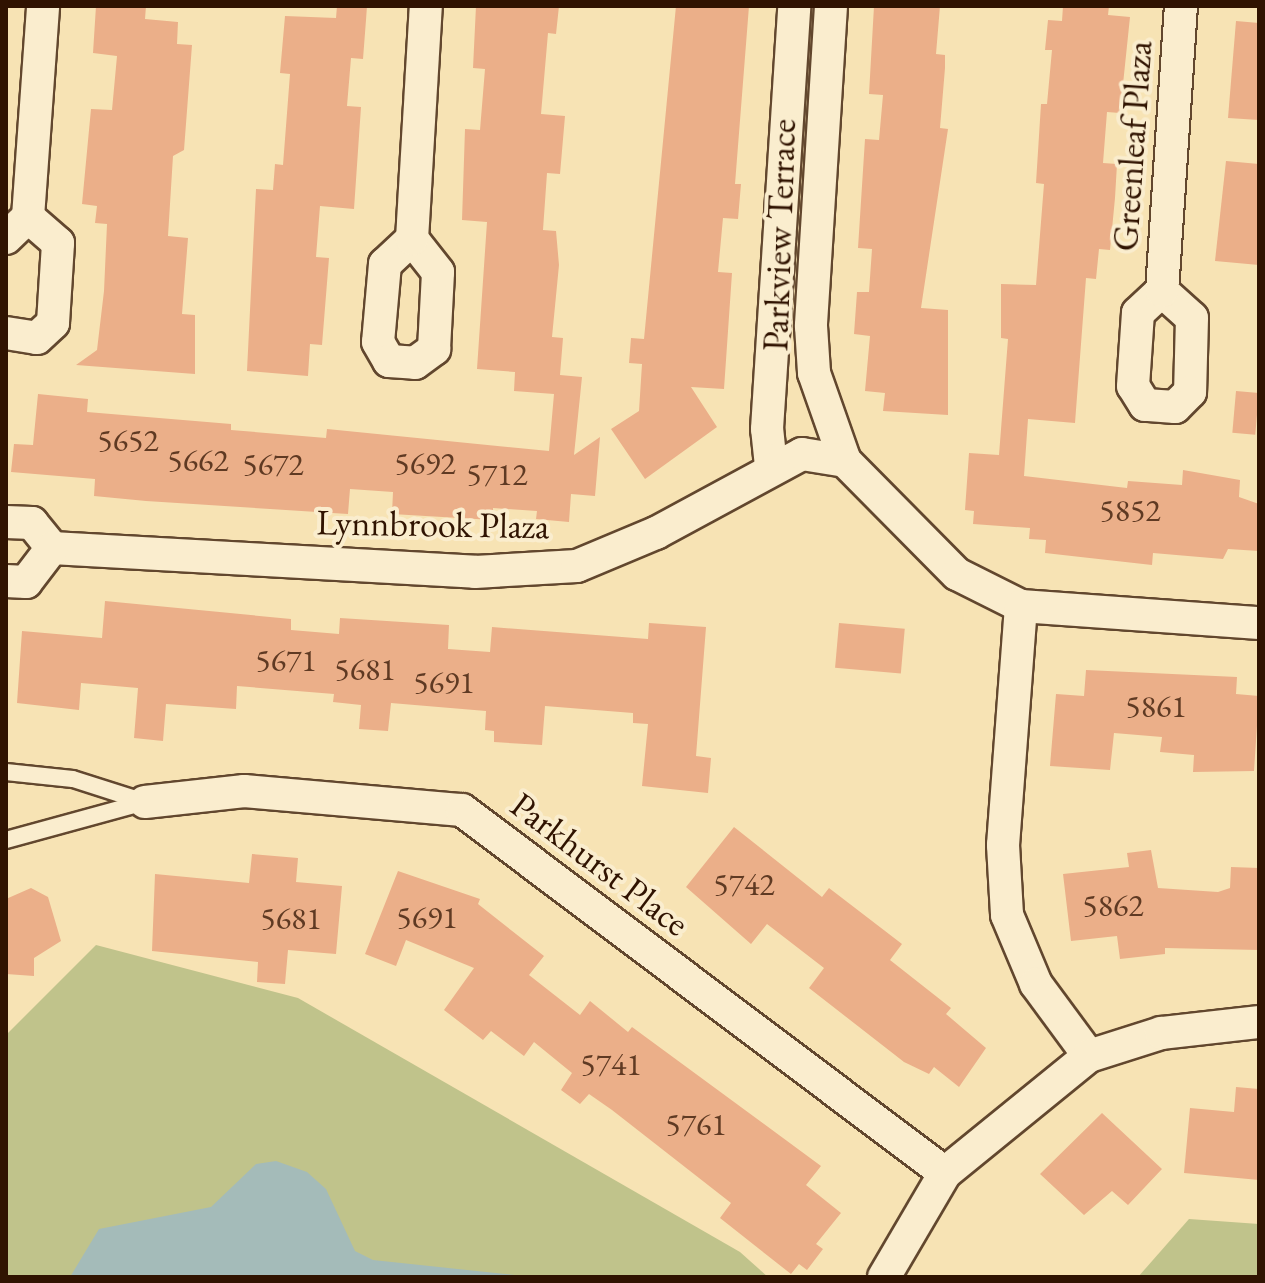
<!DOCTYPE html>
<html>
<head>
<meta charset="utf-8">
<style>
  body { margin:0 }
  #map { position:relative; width:1265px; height:1283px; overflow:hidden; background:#f7e3b4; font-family:"EB Garamond",serif }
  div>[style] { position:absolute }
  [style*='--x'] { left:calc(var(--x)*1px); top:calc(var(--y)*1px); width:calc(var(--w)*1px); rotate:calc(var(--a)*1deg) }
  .green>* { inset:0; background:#c0c38b }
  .water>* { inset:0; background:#a4bbb9 }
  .building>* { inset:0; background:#ebaf89; transform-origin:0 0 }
  .roads { filter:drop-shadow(2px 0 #62472e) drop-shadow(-2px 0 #62472e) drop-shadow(0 2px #62472e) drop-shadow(0 -2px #62472e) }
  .service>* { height:16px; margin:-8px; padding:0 8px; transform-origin:8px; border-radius:8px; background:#faedce }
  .minor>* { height:32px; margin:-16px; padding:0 16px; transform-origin:16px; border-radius:16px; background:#faedce }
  span { translate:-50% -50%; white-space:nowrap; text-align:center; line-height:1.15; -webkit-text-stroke:8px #faedce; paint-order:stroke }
  .number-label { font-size:32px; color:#5f3a23 }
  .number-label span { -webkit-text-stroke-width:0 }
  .street-label { font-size:36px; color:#301301 }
  .frame { position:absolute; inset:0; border:8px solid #301301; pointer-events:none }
</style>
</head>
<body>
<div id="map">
  <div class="green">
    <div style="clip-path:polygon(96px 945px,298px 998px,740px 1252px,768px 1277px,6px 1277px,6px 1035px)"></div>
    <div style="clip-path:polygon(1189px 1219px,1259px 1224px,1259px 1277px,1138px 1277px)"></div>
  </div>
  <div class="water">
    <div style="clip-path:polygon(276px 1161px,307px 1172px,326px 1189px,355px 1251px,373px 1260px,533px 1277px,70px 1277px,99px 1229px,211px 1207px,256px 1164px)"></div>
  </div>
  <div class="building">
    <div style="clip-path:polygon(96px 6px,146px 6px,145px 19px,178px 22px,177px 44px,192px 45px,184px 150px,173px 156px,168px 236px,188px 238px,182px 314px,195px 315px,195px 374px,76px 365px,97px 350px,104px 291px,107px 224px,95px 223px,97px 206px,82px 204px,91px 109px,112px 110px,117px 56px,93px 53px)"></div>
    <div style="clip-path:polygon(337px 6px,367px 6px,366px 20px,363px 59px,351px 58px,347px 106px,361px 107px,354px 209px,320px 206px,316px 257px,329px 258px,322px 345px,310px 344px,308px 376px,247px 371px,256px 189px,273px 190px,275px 164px,283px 165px,290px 74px,280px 73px,285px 16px,336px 18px)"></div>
    <div style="clip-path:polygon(476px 6px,559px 6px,556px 34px,548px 33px,541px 114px,565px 116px,560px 174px,547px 173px,543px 230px,556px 231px,559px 265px,552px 337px,563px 338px,560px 375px,582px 377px,574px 455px,600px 437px,595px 496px,571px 494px,569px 522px,536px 519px,537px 511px,493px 508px,493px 520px,392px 514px,393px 492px,350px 489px,348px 514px,146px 501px,94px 496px,95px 479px,11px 472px,14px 444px,33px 445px,38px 394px,88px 399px,87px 412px,231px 424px,231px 430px,326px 438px,327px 429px,549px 451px,554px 394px,514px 391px,515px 372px,477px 369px,487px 222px,462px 220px,465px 129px,480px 130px,485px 69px,473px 68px)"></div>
    <div style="clip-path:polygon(676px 6px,749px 6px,735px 184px,741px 184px,738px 219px,723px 218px,718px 272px,732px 273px,724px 389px,691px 387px,717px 427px,645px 479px,611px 429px,639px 411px,642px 364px,629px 363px,631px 338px,644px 339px)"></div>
    <div style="clip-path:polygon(874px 6px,940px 6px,936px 54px,945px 55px,945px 68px,940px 128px,948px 129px,921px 308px,948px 310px,948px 415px,883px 411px,885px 393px,865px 391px,870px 336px,854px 334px,857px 292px,869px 292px,872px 249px,858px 248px,865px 139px,879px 140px,883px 95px,869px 94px)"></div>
    <div style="clip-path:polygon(1063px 6px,1109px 6px,1108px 15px,1130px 17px,1120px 113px,1107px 112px,1103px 163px,1117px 164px,1115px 198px,1110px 250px,1099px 249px,1096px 279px,1086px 278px,1075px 423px,1028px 419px,1024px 476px,1127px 488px,1128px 481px,1182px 485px,1183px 470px,1240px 480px,1239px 497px,1259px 504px,1259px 551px,1228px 549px,1223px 559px,1153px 553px,1152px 565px,1045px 553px,1046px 540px,1029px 539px,1030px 528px,973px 524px,974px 511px,965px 510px,969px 453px,999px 455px,1008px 339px,1001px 338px,1001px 284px,1036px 285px,1044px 184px,1036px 183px,1041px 104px,1047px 104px,1052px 50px,1045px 50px,1048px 20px,1062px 21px)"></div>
    <div style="clip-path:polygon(1236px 21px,1259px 23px,1259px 120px,1228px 118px)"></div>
    <div style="clip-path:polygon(1226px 161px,1259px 164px,1259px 265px,1215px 261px)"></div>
    <div style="left:1236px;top:391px;width:23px;height:42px;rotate:5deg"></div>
    <div style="clip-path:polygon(105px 601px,291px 619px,291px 630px,339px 634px,340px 618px,449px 625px,448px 649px,490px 652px,492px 627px,648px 639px,649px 623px,706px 627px,696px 756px,711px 758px,708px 793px,642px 786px,648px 724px,633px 723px,633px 713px,545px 706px,542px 745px,494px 742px,494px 731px,485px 730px,486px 711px,391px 703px,388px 731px,359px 729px,361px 705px,333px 702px,334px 694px,237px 686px,236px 709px,166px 704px,163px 741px,134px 738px,138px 688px,81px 683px,79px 710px,17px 703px,22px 631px,102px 638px)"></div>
    <div style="left:839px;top:623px;width:66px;height:45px;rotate:5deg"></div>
    <div style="clip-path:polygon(1086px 670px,1237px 677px,1236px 694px,1259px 696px,1254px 771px,1193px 772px,1194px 755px,1160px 752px,1162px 737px,1114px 733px,1110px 770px,1050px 766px,1056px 694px,1084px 696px)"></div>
    <div style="clip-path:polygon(734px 827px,822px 897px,829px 888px,902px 944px,890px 960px,951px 1008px,946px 1014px,986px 1048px,959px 1087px,934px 1067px,929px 1074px,904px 1062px,809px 988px,824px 968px,767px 924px,751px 944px,686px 887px)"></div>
    <div style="clip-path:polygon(1151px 850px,1158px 888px,1218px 892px,1230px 888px,1231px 867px,1259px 868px,1259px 950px,1165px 948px,1165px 954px,1120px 959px,1117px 936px,1071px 941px,1063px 874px,1129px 867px,1127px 853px)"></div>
    <div style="clip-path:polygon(252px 854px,298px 858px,296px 882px,342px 886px,336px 954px,288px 950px,285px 984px,257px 982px,258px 962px,152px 951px,155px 874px,249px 883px)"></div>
    <div style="clip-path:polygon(398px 871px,480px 899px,478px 904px,544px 956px,529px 975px,580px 1015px,590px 1001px,628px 1032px,632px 1027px,821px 1166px,806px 1185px,841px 1213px,816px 1244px,823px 1249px,807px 1270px,799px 1264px,791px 1274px,720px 1218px,731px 1203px,612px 1110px,589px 1094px,580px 1104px,561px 1090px,572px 1073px,534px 1042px,524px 1056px,491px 1031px,483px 1040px,444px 1010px,474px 968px,406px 940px,396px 966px,365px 954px)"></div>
    <div style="clip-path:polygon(31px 888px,48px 897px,61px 941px,34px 958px,34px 976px,6px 974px,6px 899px)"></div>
    <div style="clip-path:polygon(1236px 1087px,1259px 1089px,1259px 1180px,1184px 1173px,1190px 1108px,1234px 1112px)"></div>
    <div style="clip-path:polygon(1102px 1113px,1162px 1169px,1128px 1205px,1112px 1191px,1084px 1215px,1040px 1174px)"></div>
  </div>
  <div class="roads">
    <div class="service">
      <div style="--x:6;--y:772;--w:67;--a:6"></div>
      <div style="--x:73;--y:779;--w:76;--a:17.7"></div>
      <div style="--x:6;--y:840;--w:144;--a:-15.3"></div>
    </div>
    <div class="minor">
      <div style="--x:831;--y:6;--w:321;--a:93.6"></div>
      <div style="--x:811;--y:326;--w:47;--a:86.3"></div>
      <div style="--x:814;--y:373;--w:93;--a:70.6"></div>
      <div style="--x:6;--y:238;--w:30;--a:-44"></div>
      <div style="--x:28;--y:217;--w:212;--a:-85.9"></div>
      <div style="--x:412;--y:239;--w:37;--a:137"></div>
      <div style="--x:385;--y:264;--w:78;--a:95.1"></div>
      <div style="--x:378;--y:342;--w:22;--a:60"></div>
      <div style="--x:389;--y:361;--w:26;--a:4"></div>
      <div style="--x:415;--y:363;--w:24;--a:-36"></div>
      <div style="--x:434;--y:349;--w:77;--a:-87"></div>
      <div style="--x:438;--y:272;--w:42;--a:-128.2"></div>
      <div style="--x:412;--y:239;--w:233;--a:-86.6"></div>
      <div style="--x:1162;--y:291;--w:40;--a:42"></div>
      <div style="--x:1192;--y:318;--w:74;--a:91.5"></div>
      <div style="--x:1190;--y:392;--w:21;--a:135"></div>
      <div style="--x:1175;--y:407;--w:30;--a:-176"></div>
      <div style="--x:1145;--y:405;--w:22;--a:-122"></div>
      <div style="--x:1133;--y:386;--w:73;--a:-86.1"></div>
      <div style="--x:1138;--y:313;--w:33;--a:-43"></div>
      <div style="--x:1162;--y:291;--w:286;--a:-86.2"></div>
      <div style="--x:6;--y:333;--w:31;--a:9"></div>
      <div style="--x:37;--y:338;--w:22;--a:-43"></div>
      <div style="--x:53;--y:323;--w:80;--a:-86.4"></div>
      <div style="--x:58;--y:243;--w:40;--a:-139"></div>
      <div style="--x:771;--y:466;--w:37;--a:-96"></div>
      <div style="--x:767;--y:429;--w:424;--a:-86.3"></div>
      <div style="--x:6;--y:522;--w:26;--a:2"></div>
      <div style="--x:32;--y:523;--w:32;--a:51"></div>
      <div style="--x:52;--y:548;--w:424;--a:3.2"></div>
      <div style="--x:475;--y:572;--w:102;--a:-3.4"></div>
      <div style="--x:577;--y:566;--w:86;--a:-22.7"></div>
      <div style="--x:656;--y:533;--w:166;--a:-28.4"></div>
      <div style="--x:802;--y:454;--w:44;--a:9.2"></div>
      <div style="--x:845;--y:461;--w:159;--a:45.3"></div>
      <div style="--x:957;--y:574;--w:72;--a:26.6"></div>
      <div style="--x:1021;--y:606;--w:239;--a:4.1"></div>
      <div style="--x:6;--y:581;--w:20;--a:3"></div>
      <div style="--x:26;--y:582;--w:43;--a:-52.6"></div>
      <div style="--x:1021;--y:606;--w:240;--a:94.3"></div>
      <div style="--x:1003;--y:845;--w:70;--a:86.7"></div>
      <div style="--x:1007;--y:915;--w:75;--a:67.2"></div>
      <div style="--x:1036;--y:984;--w:89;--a:53.6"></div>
      <div style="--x:145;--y:802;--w:100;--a:-6.3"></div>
      <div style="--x:244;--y:791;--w:219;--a:5"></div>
      <div style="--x:462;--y:810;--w:604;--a:36.93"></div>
      <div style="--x:884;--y:1277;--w:121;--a:-59.6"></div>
      <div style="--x:945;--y:1173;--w:186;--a:-39.1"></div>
      <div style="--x:1089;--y:1056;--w:76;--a:-17.7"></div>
      <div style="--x:1161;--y:1033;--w:99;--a:-6.4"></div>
    </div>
  </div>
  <div class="number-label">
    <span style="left:128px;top:440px">5652</span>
    <span style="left:198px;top:460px">5662</span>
    <span style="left:425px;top:463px">5692</span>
    <span style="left:273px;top:464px">5672</span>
    <span style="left:497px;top:474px">5712</span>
    <span style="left:1130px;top:510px">5852</span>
    <span style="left:286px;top:660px">5671</span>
    <span style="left:365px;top:669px">5681</span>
    <span style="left:444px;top:682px">5691</span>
    <span style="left:1156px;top:706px">5861</span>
    <span style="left:744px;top:884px">5742</span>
    <span style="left:1113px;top:905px">5862</span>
    <span style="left:427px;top:917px">5691</span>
    <span style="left:291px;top:918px">5681</span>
    <span style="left:611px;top:1064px">5741</span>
    <span style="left:696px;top:1124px">5761</span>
  </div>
  <div class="street-label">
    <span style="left:1132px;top:146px;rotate:-86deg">Greenleaf Plaza</span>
    <span style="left:779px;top:235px;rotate:-88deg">Parkview Terrace</span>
    <span style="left:433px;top:524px;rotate:1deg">Lynnbrook Plaza</span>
    <span style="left:600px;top:864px;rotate:37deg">Parkhurst Place</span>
  </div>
  <div class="frame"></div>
</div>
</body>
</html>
